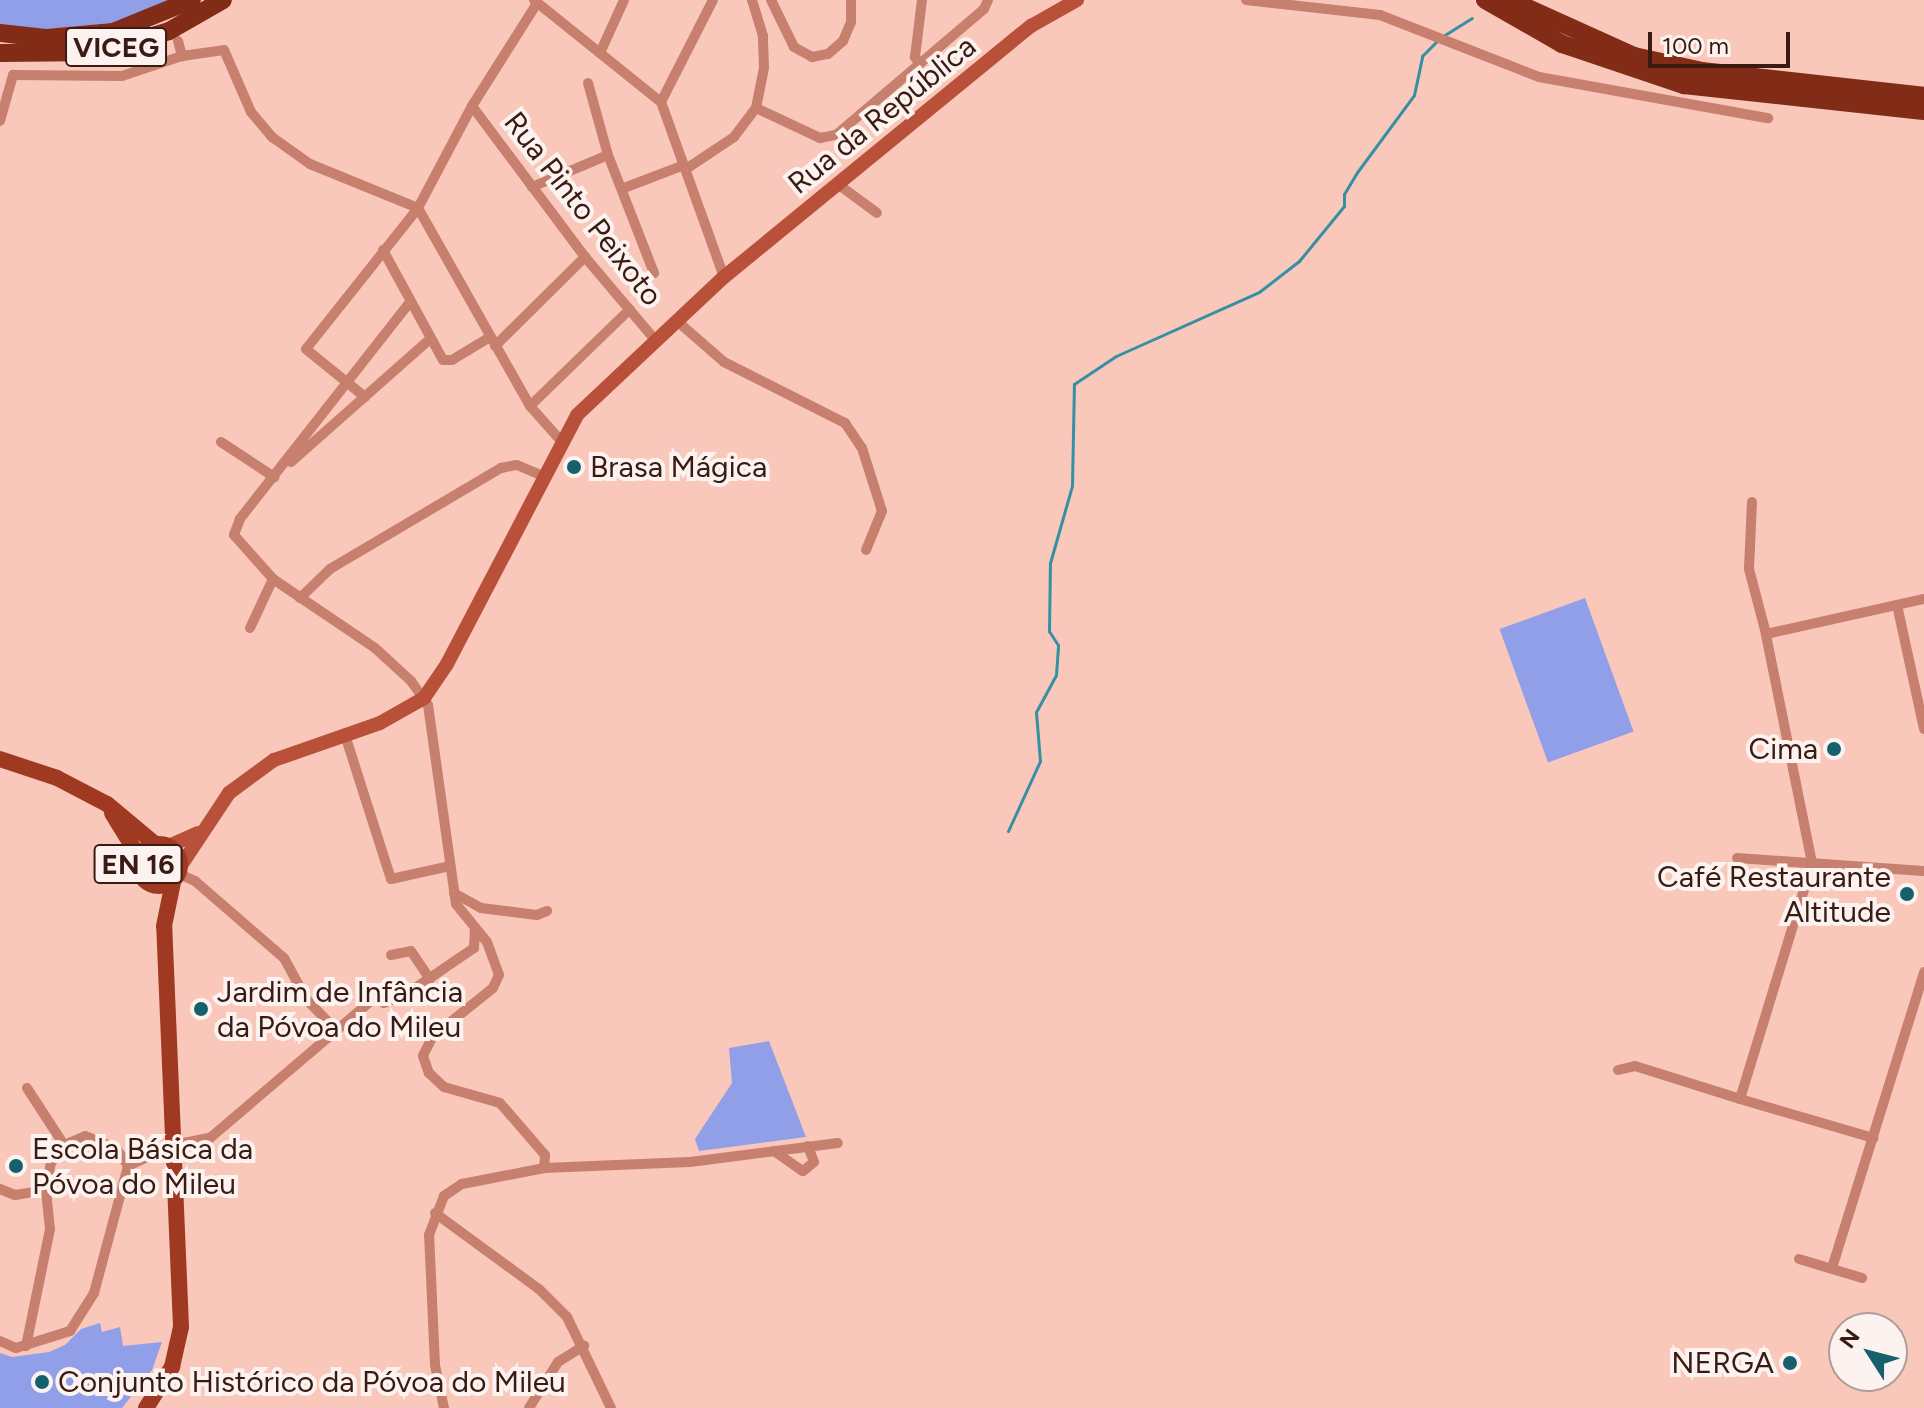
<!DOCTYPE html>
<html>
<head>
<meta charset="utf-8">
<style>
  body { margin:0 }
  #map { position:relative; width:1924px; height:1408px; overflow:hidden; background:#f9c8bb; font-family:Figtree,sans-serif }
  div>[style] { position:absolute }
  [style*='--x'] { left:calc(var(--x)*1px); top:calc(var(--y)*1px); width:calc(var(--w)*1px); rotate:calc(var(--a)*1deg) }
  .green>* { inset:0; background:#909fe8; transform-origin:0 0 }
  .stream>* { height:3px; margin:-1.5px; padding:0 1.5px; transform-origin:1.5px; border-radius:1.5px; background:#3590a3 }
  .street>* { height:10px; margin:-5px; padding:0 5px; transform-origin:5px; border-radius:5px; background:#c77f6e }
  .secondary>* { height:14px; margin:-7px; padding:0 7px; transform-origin:7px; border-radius:7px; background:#b95039 }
  .primary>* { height:16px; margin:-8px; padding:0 8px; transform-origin:8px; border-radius:8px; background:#9f3921 }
  .primary>.ring { margin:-8px; padding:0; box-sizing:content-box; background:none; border:16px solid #9f3921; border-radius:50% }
  .highway>* { height:18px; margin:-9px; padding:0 9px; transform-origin:9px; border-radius:9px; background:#822b17 }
  .dots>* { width:22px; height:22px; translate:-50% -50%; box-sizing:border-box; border:4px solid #fcf3f1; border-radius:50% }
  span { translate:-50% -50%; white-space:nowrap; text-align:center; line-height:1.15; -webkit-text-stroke:8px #fcf3f1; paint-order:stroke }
  .shield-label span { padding:2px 6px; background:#fcf3f1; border:2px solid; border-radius:6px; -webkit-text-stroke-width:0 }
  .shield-label { font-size:28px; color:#391b14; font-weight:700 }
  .street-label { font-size:30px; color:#391b14 }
  .poi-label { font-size:30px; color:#391b14 }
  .left { translate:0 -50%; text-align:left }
  .right { translate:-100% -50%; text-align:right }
  .north { position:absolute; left:1828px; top:1312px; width:80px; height:80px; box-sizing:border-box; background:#fcf3f1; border:2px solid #ae9d99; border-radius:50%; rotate:306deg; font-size:22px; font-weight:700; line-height:32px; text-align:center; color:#391b14 }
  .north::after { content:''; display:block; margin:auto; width:28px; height:36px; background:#16606e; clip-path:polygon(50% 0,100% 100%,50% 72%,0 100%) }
  .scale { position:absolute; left:1648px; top:32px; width:142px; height:36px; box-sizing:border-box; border:4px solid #391b14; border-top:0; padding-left:10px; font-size:24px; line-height:28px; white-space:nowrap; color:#391b14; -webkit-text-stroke:6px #fcf3f1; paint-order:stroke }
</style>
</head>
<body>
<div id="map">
  <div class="green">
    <div style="clip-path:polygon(0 0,176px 0,112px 23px,46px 29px,0 25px)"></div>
    <div style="left:1585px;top:598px;width:142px;height:91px;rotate:70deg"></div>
    <div style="clip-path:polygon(769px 1041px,806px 1137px,699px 1151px,695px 1139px,732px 1083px,729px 1048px)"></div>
    <div style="clip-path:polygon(100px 1323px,102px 1332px,120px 1327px,123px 1346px,162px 1342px,152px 1370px,122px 1408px,0 1408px,0 1353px,12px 1357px,49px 1352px,65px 1345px,81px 1329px)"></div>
  </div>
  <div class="stream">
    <div style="--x:1443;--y:36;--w:34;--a:-32"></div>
    <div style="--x:1008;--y:831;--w:77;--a:-65.4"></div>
    <div style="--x:1040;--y:761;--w:49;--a:-94.7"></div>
    <div style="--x:1036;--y:712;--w:42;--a:-61.6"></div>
    <div style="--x:1056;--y:675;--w:30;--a:-86"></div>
    <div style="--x:1058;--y:645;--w:17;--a:-123"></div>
    <div style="--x:1049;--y:631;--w:68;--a:-89.2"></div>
    <div style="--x:1050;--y:563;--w:80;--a:-74.1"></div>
    <div style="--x:1072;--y:486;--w:102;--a:-88.9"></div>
    <div style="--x:1074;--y:384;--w:50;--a:-33.7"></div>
    <div style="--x:1116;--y:356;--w:157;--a:-24.1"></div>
    <div style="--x:1259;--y:292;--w:51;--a:-37.8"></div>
    <div style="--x:1299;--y:261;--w:71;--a:-50.7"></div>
    <div style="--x:1344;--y:206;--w:12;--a:-90"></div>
    <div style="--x:1344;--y:194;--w:27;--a:-59"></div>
    <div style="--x:1358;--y:171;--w:94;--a:-53.6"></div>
    <div style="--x:1414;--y:95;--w:40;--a:-78"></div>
    <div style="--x:1422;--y:56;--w:21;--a:-45"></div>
  </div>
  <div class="street">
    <div style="--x:534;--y:0;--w:163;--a:38.8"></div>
    <div style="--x:661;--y:102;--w:114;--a:-63"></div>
    <div style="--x:771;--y:0;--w:52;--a:63.9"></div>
    <div style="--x:794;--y:47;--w:21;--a:29"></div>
    <div style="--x:812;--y:57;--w:16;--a:-11"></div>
    <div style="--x:828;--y:54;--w:20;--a:-41"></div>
    <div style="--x:843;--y:41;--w:21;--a:-67"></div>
    <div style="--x:851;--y:22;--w:22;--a:-90"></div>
    <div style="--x:1246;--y:0;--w:135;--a:6.4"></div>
    <div style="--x:1380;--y:15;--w:171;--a:21.3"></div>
    <div style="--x:1539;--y:77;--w:233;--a:10.2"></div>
    <div style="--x:178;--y:41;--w:16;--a:75"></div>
    <div style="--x:182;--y:56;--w:42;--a:-8.1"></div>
    <div style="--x:224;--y:50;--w:68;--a:66.5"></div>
    <div style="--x:251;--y:112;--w:33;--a:50"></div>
    <div style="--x:272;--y:137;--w:47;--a:35.4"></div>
    <div style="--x:310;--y:164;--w:117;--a:22.2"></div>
    <div style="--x:600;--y:53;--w:58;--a:-65.6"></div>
    <div style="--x:920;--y:64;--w:9;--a:-126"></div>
    <div style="--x:915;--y:57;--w:57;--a:-83"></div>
    <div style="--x:588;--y:83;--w:75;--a:74.5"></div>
    <div style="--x:608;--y:155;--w:127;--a:68.7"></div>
    <div style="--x:661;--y:102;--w:186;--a:70.2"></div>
    <div style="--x:472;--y:106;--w:189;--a:53.2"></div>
    <div style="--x:585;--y:257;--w:110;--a:49.8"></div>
    <div style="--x:756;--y:108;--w:71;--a:25.1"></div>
    <div style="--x:820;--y:138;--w:16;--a:-11"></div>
    <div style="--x:836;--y:135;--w:194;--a:-40.4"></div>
    <div style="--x:984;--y:9;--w:10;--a:-66"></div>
    <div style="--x:0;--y:121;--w:48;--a:-74.2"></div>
    <div style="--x:13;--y:75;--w:109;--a:0.5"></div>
    <div style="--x:122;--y:76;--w:63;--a:-18.4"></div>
    <div style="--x:686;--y:169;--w:58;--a:-33.7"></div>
    <div style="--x:734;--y:137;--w:36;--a:-53"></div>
    <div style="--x:756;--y:108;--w:41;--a:-78.7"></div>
    <div style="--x:764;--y:68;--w:32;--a:-92"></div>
    <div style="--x:763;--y:36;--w:38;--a:-107"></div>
    <div style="--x:839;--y:185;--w:47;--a:36.4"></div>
    <div style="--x:532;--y:187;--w:82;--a:-22.8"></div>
    <div style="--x:624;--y:188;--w:64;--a:-21"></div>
    <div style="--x:418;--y:208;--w:227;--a:60.5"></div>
    <div style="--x:530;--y:406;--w:48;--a:48.4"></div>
    <div style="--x:383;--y:250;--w:125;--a:61.4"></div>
    <div style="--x:443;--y:360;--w:9;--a:0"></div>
    <div style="--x:452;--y:360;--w:44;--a:-31.2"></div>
    <div style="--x:410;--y:302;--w:276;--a:128.1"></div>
    <div style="--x:240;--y:519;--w:17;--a:111"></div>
    <div style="--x:234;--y:535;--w:59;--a:48.4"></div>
    <div style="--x:273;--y:579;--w:123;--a:34.1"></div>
    <div style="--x:375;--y:648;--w:49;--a:42.5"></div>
    <div style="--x:411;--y:681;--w:29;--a:55"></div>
    <div style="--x:428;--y:705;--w:201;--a:82"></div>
    <div style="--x:456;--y:904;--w:49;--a:50.8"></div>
    <div style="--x:487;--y:942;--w:35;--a:70"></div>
    <div style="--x:499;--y:975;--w:14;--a:115"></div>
    <div style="--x:493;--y:988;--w:77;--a:141.3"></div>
    <div style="--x:433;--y:1036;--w:22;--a:117"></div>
    <div style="--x:423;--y:1056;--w:18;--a:71"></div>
    <div style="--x:429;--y:1073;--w:21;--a:43"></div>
    <div style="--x:444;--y:1087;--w:58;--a:15.9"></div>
    <div style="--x:500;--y:1103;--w:69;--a:49.1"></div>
    <div style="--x:545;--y:1155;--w:13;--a:94"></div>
    <div style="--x:677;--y:321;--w:62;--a:41.1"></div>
    <div style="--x:724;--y:362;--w:136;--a:26.8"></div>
    <div style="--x:845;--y:423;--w:30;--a:56"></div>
    <div style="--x:862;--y:448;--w:66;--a:72.4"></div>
    <div style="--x:882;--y:511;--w:42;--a:112.3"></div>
    <div style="--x:495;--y:346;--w:127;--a:-44.7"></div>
    <div style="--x:365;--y:397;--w:76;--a:-140.9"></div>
    <div style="--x:306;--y:349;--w:180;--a:-51.5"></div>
    <div style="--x:418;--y:208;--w:115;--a:-62.1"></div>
    <div style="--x:472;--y:106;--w:122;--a:-57.7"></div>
    <div style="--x:530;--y:406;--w:139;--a:-44.1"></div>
    <div style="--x:221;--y:442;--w:64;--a:33.4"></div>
    <div style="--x:291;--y:462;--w:186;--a:-41.5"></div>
    <div style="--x:1752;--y:502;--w:67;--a:92.6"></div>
    <div style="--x:1749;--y:569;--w:67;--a:75.3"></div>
    <div style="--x:300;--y:598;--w:42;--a:-44"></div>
    <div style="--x:330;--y:569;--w:199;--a:-30.6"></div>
    <div style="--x:501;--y:468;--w:16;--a:-11"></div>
    <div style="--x:517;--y:465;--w:30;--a:23"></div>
    <div style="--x:1897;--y:605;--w:127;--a:77.7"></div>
    <div style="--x:250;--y:628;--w:54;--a:-64.9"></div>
    <div style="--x:345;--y:735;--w:151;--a:72.3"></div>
    <div style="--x:391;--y:879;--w:60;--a:-12.4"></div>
    <div style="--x:1737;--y:858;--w:187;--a:4"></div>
    <div style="--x:177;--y:873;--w:20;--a:24"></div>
    <div style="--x:195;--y:881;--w:118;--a:40.9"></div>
    <div style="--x:284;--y:958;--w:48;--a:61.3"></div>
    <div style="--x:307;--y:1000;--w:39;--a:46"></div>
    <div style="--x:454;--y:893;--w:31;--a:29"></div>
    <div style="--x:481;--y:908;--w:56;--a:7.1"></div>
    <div style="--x:537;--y:915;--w:11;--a:-22"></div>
    <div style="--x:391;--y:955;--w:20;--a:-11"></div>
    <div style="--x:411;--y:951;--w:34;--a:56"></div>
    <div style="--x:1618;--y:1070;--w:17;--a:-13"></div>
    <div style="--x:1635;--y:1066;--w:110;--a:17.4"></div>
    <div style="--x:1740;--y:1099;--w:247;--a:-73"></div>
    <div style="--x:1812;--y:863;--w:234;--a:-101.4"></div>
    <div style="--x:1766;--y:634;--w:162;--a:-12.5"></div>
    <div style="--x:27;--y:1088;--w:68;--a:57"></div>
    <div style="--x:1740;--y:1099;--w:139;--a:16.3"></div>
    <div style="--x:774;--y:1151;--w:35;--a:35"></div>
    <div style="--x:803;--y:1171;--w:14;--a:-39"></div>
    <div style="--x:814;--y:1162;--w:17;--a:-111"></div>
    <div style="--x:0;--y:1189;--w:16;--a:22"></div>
    <div style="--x:15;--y:1195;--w:31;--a:-9"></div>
    <div style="--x:435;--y:1213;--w:129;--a:36.2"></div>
    <div style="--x:539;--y:1289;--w:40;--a:45"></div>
    <div style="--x:567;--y:1317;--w:101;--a:64.2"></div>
    <div style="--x:1799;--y:1259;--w:66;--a:16.8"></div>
    <div style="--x:1832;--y:1268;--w:310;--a:-72.7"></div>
    <div style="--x:0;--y:1341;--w:17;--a:24"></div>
    <div style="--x:16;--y:1348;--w:57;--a:-17.5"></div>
    <div style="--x:70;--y:1331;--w:45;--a:-57.7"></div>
    <div style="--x:94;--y:1293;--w:131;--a:-75"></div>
    <div style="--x:128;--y:1166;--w:50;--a:-25"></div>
    <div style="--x:173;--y:1145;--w:38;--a:-11"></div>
    <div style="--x:210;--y:1138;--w:219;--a:-40.4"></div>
    <div style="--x:377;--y:996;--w:10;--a:45"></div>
    <div style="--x:384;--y:1003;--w:26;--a:-23"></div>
    <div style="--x:408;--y:993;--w:80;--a:-34.3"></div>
    <div style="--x:474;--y:948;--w:18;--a:-87"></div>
    <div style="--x:26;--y:1346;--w:119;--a:-78.4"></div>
    <div style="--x:50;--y:1229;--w:39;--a:-96"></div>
    <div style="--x:46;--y:1190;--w:27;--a:-80"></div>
    <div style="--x:51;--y:1163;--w:22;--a:-54"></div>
    <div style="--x:64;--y:1145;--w:23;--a:-23"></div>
    <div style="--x:85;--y:1136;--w:33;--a:21"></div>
    <div style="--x:116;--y:1148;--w:22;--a:56"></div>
    <div style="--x:444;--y:1408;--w:44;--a:-101.8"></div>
    <div style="--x:435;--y:1365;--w:130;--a:-92.6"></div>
    <div style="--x:429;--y:1235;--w:42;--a:-69"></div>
    <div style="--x:444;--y:1196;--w:22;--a:-34"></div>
    <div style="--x:462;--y:1184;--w:84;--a:-11"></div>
    <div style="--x:544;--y:1168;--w:146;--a:-2.4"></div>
    <div style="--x:690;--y:1162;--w:149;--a:-7.3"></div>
    <div style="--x:529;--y:1408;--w:54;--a:-57.8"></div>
    <div style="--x:558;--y:1362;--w:31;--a:-32"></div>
  </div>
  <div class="secondary">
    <div style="--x:169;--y:846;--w:32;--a:-24"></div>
    <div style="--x:180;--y:867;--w:89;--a:-56.5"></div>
    <div style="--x:229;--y:793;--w:56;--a:-36.3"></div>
    <div style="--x:274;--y:760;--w:112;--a:-19.2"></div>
    <div style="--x:380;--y:723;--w:51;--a:-29.6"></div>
    <div style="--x:424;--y:698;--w:41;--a:-55.9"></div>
    <div style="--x:447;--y:664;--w:281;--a:-62.4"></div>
    <div style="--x:577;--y:415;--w:202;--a:-43.2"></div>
    <div style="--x:724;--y:277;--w:397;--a:-39.3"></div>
    <div style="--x:1031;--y:26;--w:53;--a:-29.5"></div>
  </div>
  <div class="primary">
    <div style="--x:0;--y:759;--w:60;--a:18.4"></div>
    <div style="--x:57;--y:778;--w:56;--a:27.5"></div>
    <div style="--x:107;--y:804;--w:62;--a:39.8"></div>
    <div style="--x:112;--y:813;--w:52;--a:58.5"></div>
    <div class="ring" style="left:138px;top:844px;width:26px;height:26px"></div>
    <div style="--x:146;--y:1408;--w:49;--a:-57.6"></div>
    <div style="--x:172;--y:1367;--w:41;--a:-77.3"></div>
    <div style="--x:181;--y:1327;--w:401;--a:-92.4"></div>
    <div style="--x:164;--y:926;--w:45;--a:-78.4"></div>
  </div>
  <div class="highway">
    <div style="--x:1485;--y:0;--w:89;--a:29.7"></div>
    <div style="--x:1562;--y:44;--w:129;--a:18.6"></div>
    <div style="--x:1684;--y:85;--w:241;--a:6.2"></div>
    <div style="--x:1510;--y:0;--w:136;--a:24.3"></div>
    <div style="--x:1634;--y:56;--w:70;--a:12.4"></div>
    <div style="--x:1702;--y:71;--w:223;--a:6.4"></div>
    <div style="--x:0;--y:33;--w:46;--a:6.2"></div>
    <div style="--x:46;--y:38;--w:67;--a:-5.1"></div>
    <div style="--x:113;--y:32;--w:85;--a:-22.1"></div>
    <div style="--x:0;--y:53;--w:100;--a:-0.6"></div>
    <div style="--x:100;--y:52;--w:72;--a:-16.9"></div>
    <div style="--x:169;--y:31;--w:62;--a:-29.9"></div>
  </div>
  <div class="dots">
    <div style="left:574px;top:467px;background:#16606e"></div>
    <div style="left:1834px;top:749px;background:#16606e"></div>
    <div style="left:1907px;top:894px;background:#16606e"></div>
    <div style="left:201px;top:1009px;background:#16606e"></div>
    <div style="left:16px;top:1166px;background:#16606e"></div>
    <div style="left:1790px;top:1363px;background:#16606e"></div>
    <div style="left:42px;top:1382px;background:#16606e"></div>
  </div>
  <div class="shield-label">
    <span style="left:116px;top:47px">VICEG</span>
    <span style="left:138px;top:864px">EN 16</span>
  </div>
  <div class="street-label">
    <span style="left:882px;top:115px;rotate:-39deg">Rua da República</span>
    <span style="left:583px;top:209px;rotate:52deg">Rua Pinto Peixoto</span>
  </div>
  <div class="poi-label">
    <span class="left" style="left:590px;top:467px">Brasa Mágica</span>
    <span class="right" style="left:1818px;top:749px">Cima</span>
    <span class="right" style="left:1891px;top:894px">Café Restaurante<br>Altitude</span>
    <span class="left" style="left:217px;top:1009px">Jardim de Infância<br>da Póvoa do Mileu</span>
    <span class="left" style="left:32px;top:1166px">Escola Básica da<br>Póvoa do Mileu</span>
    <span class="right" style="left:1774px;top:1363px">NERGA</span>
    <span class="left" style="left:58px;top:1382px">Conjunto Histórico da Póvoa do Mileu</span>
  </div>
  <div class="north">N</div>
  <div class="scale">100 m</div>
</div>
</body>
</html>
